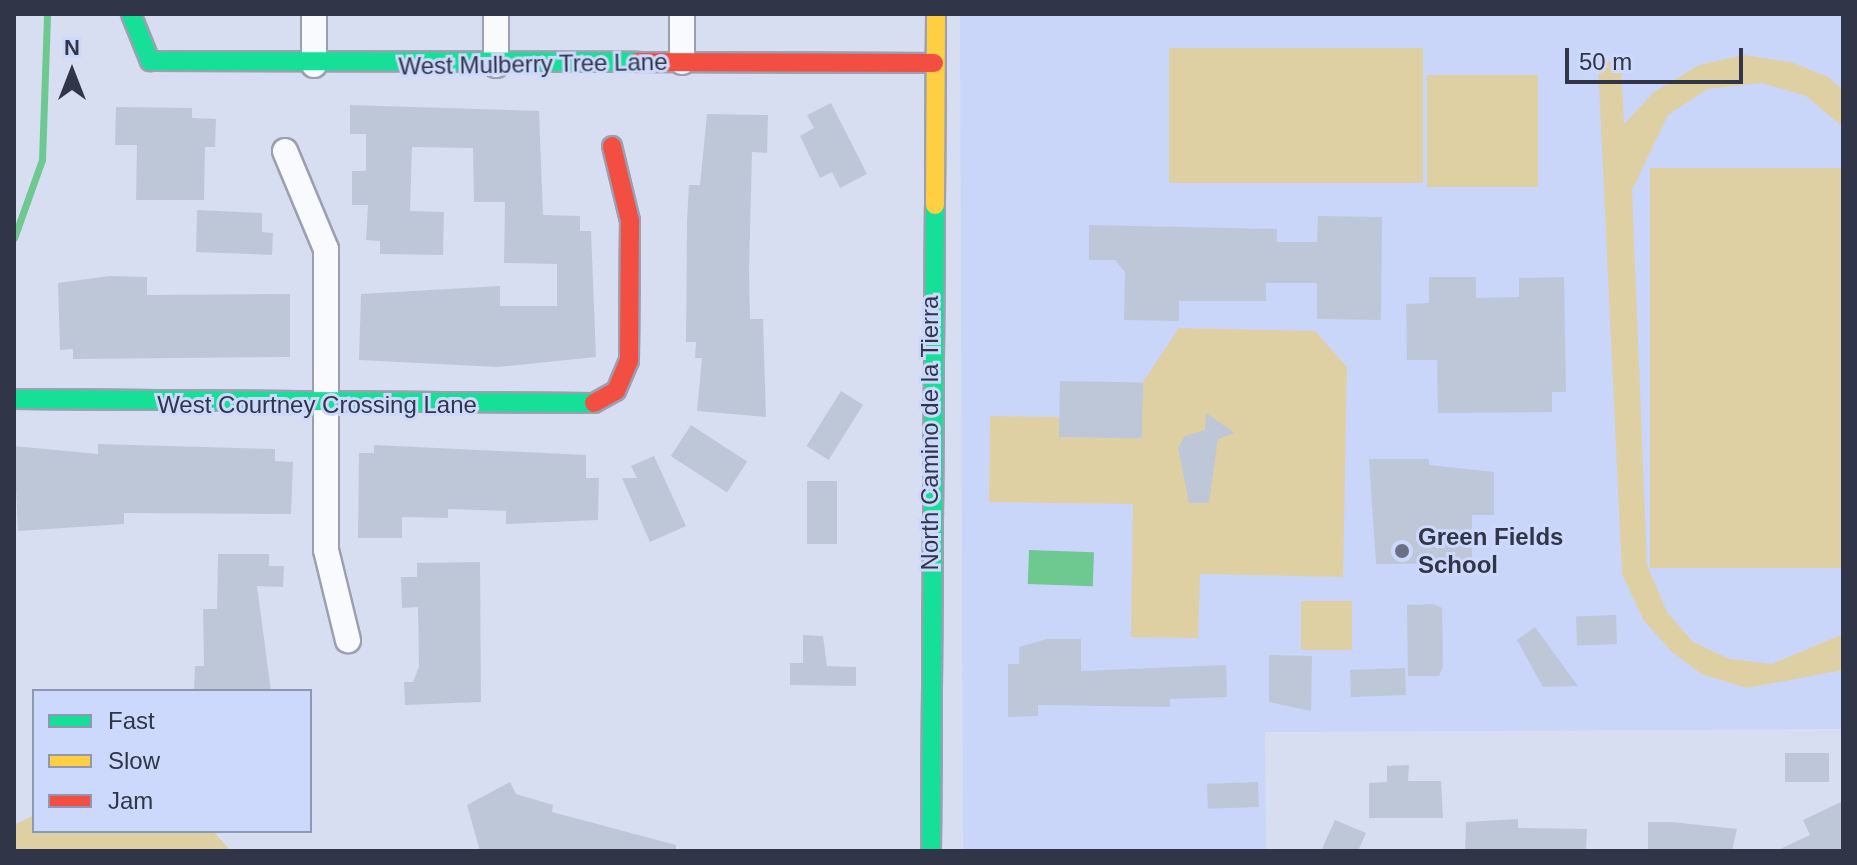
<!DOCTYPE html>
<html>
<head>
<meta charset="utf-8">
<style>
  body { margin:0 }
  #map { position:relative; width:1857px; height:865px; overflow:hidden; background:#d8def2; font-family:Arial,sans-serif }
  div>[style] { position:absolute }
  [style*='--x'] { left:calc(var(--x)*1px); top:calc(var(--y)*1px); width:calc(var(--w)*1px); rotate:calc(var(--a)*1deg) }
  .built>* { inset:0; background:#c9d5f9 }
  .green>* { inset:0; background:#dfd0a4; transform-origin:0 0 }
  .water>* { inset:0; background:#6ec991; transform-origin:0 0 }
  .stream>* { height:7px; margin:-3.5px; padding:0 3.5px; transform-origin:3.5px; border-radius:3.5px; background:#6ec991 }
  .building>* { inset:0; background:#bec7d7; transform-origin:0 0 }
  .roads { filter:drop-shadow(2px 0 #9ba0b1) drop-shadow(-2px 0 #9ba0b1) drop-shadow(0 2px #9ba0b1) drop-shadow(0 -2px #9ba0b1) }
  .street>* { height:24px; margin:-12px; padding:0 12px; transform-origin:12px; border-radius:12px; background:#f9fafd }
  .fast>* { height:18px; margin:-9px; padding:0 9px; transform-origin:9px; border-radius:9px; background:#16e098 }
  .slow>* { height:18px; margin:-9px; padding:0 9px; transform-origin:9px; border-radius:9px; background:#ffcf43 }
  .jam>* { height:18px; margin:-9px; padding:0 9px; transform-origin:9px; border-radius:9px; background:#f24e42 }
  .dots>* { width:22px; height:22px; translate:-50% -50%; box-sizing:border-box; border:4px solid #cdd9fc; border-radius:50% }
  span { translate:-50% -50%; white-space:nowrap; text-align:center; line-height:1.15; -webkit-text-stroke:6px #cdd9fc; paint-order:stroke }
  .street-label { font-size:24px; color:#303647 }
  .poi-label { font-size:24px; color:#303647; font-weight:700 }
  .left { translate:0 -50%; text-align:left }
  .frame { position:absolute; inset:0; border:16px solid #303647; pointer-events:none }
  .legend { position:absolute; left:32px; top:689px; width:280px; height:144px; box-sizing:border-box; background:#cdd9fc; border:2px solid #8e98b4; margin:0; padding:10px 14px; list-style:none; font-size:24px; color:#303647 }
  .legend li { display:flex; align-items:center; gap:16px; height:40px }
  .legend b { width:40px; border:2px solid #8e98b4 }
  .north { position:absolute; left:32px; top:32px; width:80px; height:80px; -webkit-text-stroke:6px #cdd9fc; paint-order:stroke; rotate:0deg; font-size:22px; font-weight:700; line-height:32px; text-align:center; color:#303647 }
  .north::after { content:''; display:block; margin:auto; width:28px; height:36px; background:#303647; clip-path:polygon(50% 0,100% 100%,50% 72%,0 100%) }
  .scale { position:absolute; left:1565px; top:48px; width:178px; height:36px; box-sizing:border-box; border:4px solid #303647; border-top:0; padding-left:10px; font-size:24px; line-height:28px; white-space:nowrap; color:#303647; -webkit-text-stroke:6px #cdd9fc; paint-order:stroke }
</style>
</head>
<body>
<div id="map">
  <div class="built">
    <div style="clip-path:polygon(960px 14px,1843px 14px,1843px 729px,1265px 732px,1266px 851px,963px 851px)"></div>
  </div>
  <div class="green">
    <div style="left:1169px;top:48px;width:254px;height:135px"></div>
    <div style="clip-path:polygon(1743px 55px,1791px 62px,1828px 77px,1843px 90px,1843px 127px,1806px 96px,1762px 83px,1708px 89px,1668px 115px,1632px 190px,1647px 565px,1667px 612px,1693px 642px,1730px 659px,1772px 664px,1843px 634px,1843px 670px,1747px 688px,1701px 674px,1671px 651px,1644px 621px,1622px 574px,1598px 62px,1621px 60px,1624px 124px,1654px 92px,1699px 65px)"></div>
    <div style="left:1427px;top:75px;width:111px;height:112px"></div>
    <div style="left:1843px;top:168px;width:400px;height:193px;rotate:90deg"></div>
    <div style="clip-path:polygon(1179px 328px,1315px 331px,1347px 367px,1343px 577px,1200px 574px,1198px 638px,1131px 637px,1133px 504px,989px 502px,990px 416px,1062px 417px,1062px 437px,1141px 438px,1143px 382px)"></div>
    <div style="left:1301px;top:601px;width:51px;height:49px"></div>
    <div style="clip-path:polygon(34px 815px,34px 831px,213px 831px,231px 851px,14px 851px,14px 825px)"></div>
  </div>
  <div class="water">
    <div style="left:1029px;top:550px;width:65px;height:34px;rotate:2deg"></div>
  </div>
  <div class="stream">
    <div style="--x:14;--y:238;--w:83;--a:-70.3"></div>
    <div style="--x:42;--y:160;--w:146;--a:-88"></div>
  </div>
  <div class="building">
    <div style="clip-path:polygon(831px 103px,867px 174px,840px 188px,832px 172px,820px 178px,800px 136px,814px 128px,807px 115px)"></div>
    <div style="clip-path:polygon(350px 105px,539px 111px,543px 215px,580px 216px,580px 231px,591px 231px,596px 357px,498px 367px,359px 360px,361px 294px,500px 286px,500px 306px,557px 306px,557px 264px,504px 263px,505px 202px,474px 202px,473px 148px,412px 147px,410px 211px,444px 212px,443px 255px,380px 254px,380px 241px,366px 240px,368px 205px,352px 205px,352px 171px,366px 171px,366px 134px,350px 134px)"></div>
    <div style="clip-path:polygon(116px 107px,192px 108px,192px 118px,216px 119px,215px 147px,205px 147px,204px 200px,136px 200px,137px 145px,115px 145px)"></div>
    <div style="clip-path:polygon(707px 114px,768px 115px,767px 153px,752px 152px,749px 271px,750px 319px,763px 319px,766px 417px,697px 411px,702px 358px,695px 358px,696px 342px,686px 342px,687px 221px,689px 185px,700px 185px)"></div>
    <div style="clip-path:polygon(197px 210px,262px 213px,262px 232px,273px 233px,272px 255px,196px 252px)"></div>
    <div style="clip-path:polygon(1318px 216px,1382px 217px,1381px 320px,1317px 319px,1317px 283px,1266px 283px,1266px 301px,1179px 301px,1179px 321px,1124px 320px,1125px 272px,1115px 260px,1089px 260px,1089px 225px,1277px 229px,1277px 242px,1317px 242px)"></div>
    <div style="clip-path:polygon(109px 276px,147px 277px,147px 295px,290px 294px,290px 357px,73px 359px,73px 349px,60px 350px,58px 283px)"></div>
    <div style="clip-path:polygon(1429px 277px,1476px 277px,1476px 298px,1519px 297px,1519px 278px,1564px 277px,1566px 392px,1552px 392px,1552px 412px,1438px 413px,1437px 360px,1407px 360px,1406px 304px,1429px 303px)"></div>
    <div style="left:1060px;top:381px;width:83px;height:56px;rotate:1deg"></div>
    <div style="left:841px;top:391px;width:26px;height:65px;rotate:32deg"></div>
    <div style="clip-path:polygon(1206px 413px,1235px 433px,1218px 439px,1209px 503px,1189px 503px,1178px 448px,1185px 436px,1205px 430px)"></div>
    <div style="left:691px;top:425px;width:67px;height:37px;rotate:33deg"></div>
    <div style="clip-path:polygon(98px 444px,275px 449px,275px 461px,293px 462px,291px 514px,124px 513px,124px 524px,18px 531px,14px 446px,98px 454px)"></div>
    <div style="clip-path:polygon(374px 445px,586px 455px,586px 478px,599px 478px,598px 520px,506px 524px,506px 511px,448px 509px,448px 518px,402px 517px,402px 538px,358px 538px,359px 453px,374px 453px)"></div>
    <div style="clip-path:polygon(654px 456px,686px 526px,650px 542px,622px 478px,637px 478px,631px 466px)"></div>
    <div style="clip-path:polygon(1369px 459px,1429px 459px,1429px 465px,1494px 472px,1494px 515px,1472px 515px,1472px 563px,1376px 564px)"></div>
    <div style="left:807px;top:481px;width:30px;height:63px"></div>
    <div style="clip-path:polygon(218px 554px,269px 554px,269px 566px,284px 566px,283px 587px,257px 586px,271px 691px,194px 691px,195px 666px,204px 666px,203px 609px,217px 609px)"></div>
    <div style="clip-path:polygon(480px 562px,481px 702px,405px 705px,404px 682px,413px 682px,419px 667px,418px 607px,402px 608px,401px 577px,417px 577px,417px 563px)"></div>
    <div style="clip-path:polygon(1433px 604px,1442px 608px,1443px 666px,1439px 676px,1408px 676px,1407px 605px)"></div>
    <div style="left:1616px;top:615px;width:29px;height:40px;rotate:88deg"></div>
    <div style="clip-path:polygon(1535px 627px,1578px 686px,1543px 687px,1517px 640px)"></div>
    <div style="clip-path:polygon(803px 635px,823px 636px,827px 666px,856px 667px,856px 686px,790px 685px,790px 663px,803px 663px)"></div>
    <div style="clip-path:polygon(1047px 639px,1081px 639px,1081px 671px,1226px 665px,1227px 697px,1170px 699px,1170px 707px,1038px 705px,1038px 716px,1008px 717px,1008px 664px,1019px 664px,1019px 647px)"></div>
    <div style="clip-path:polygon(1269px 655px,1312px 656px,1311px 711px,1269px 702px)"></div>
    <div style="left:1405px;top:668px;width:27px;height:55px;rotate:88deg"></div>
    <div style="left:1829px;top:753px;width:29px;height:44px;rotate:90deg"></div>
    <div style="clip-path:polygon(1409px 765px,1408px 781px,1441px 781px,1443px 818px,1369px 818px,1369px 783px,1387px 782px,1387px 766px)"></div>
    <div style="clip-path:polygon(510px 782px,516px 794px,553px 805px,552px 812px,676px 845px,676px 851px,480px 851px,467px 805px)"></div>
    <div style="left:1258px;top:782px;width:25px;height:51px;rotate:88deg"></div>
    <div style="clip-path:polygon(1843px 801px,1843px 851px,1776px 851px,1810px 835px,1803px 820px)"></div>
    <div style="clip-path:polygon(1518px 819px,1518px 828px,1587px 829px,1586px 851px,1465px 851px,1466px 822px)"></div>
    <div style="clip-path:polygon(1335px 820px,1366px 833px,1358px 851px,1321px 851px)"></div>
    <div style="clip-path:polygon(1648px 822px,1672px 822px,1737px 829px,1732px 851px,1648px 851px)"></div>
  </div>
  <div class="roads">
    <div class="street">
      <div style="--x:682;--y:14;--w:48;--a:90"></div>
      <div style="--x:314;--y:65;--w:51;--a:-90"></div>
      <div style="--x:496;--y:65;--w:51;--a:-90"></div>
      <div style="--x:285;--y:151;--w:106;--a:67.3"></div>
      <div style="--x:326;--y:249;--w:301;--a:90"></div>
      <div style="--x:326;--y:550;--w:93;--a:76.3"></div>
    </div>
    <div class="fast">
      <div style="--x:131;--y:14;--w:51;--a:68"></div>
      <div style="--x:150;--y:61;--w:487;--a:0.1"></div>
      <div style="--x:14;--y:399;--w:580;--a:0.4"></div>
      <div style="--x:931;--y:851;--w:646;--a:-89.65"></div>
    </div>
    <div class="slow">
      <div style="--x:935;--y:205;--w:191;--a:-89.7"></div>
    </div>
    <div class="jam">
      <div style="--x:637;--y:62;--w:297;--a:0.2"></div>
      <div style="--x:594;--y:403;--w:25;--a:-29"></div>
      <div style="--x:616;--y:391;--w:33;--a:-67"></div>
      <div style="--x:629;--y:361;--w:140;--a:-89.6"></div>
      <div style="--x:630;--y:221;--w:77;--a:-103.5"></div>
    </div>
  </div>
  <div class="dots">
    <div style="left:1402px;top:551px;background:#6b7183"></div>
  </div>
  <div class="street-label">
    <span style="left:533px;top:64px;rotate:-1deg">West Mulberry Tree Lane</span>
    <span style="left:317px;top:405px">West Courtney Crossing Lane</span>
    <span style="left:930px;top:433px;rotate:-90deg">North Camino de la Tierra</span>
  </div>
  <div class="poi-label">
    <span class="left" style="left:1418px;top:551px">Green Fields<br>School</span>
  </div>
  <div class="frame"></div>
  <ul class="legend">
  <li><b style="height:10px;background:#16e098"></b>Fast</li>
  <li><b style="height:10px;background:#ffcf43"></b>Slow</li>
  <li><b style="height:10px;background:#f24e42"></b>Jam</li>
  </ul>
  <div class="north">N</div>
  <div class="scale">50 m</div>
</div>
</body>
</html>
